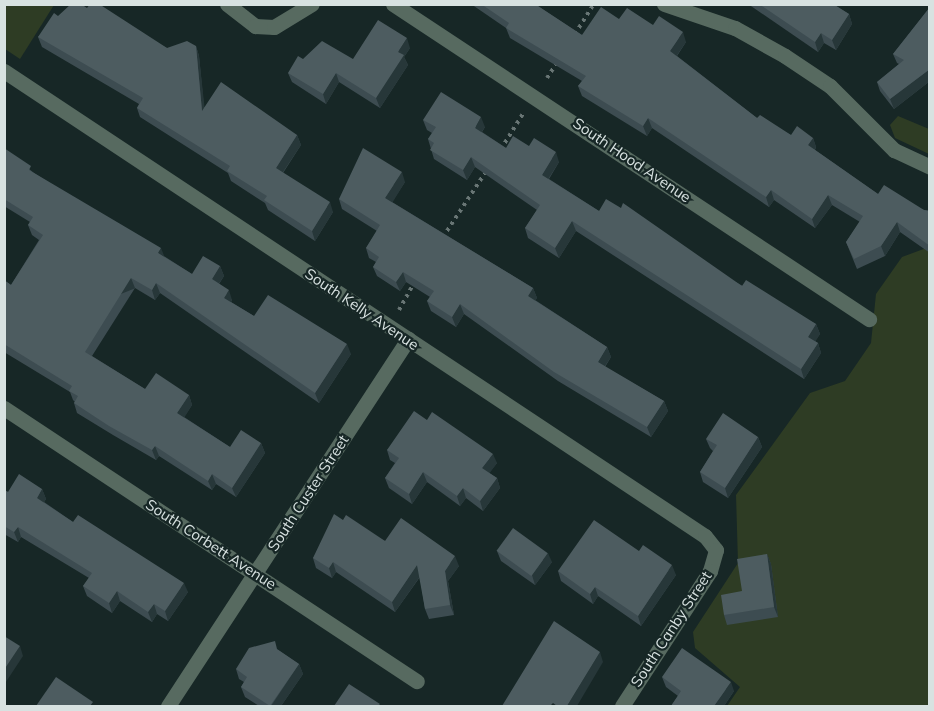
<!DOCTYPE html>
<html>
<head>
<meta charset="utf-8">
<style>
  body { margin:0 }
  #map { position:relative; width:934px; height:711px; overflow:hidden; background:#172726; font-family:Mulish,sans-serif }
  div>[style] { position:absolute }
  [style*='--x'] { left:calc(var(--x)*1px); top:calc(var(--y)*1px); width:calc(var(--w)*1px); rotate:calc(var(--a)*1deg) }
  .green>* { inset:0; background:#2e3c24 }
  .path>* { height:4px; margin-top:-2px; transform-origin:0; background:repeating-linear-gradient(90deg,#697675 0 3px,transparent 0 7.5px) }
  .street>* { height:15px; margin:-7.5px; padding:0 7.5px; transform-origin:7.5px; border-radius:7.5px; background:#576a60 }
  .wall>* { inset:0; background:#3d4c51 }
  .shaded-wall>* { inset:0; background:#273739; transform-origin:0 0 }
  .building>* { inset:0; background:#4d5c60; transform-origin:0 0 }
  span { translate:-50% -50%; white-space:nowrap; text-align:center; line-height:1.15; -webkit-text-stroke:4.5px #172726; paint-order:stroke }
  .street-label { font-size:15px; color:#d8e2e1 }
  .frame { position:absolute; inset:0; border:6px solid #d8e2e1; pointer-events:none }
</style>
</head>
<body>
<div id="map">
  <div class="green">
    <div style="clip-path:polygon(4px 5px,54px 5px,20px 59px,5px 49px)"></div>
    <div style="clip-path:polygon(898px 116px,929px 129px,929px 154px,895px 138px,890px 125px)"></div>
    <div style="clip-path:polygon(929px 247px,929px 706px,727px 706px,740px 687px,695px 648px,693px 632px,738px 563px,736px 495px,810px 393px,845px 381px,871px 343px,876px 294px,902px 257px)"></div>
  </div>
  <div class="path">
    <div style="--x:575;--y:34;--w:36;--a:-58"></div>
    <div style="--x:547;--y:78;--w:20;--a:-57"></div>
    <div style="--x:501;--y:149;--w:44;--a:-58.1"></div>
    <div style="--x:443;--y:237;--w:80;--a:-56.7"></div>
    <div style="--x:399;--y:310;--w:33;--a:-61"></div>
  </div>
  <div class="street">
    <div style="--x:227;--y:4;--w:36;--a:38"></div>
    <div style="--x:255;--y:26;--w:19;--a:3"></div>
    <div style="--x:274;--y:27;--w:44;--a:-31.2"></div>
    <div style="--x:393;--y:4;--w:571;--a:33.5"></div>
    <div style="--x:664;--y:4;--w:75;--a:18.7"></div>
    <div style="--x:735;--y:28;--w:57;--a:29.2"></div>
    <div style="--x:785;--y:56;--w:54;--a:33.7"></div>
    <div style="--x:830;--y:86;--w:91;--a:45"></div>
    <div style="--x:894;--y:150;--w:40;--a:25"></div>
    <div style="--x:4;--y:71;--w:841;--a:33.56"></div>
    <div style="--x:705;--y:536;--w:18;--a:52"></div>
    <div style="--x:716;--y:550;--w:22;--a:106"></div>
    <div style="--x:710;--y:571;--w:161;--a:123.1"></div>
    <div style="--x:4;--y:408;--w:495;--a:33.5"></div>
    <div style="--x:168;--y:706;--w:439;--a:-56.8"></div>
  </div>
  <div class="wall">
    <div style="clip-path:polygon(471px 4px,537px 4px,536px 5px,582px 35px,619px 19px,653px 25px,686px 42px,677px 56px,757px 118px,791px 135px,813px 138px,816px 147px,815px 150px,878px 194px,924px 210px,930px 211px,930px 253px,900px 232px,885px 256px,857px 269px,846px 242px,860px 222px,832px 205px,815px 228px,774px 200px,769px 207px,652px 128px,647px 136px,582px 96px,578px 86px,582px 81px,510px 38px,506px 28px)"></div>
    <div style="clip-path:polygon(748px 4px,833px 4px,849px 14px,852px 24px,836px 50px,824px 43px,818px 52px)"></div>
    <div style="clip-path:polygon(930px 7px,930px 81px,894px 109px,880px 91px,877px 82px,899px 64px,897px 63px,893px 54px)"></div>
    <div style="clip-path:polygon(87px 8px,167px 48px,196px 46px,199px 56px,204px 107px,297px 135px,301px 145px,283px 173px,333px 212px,315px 241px,268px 210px,265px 203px,231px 181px,228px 173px,140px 117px,137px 108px,139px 104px,42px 47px,38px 37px,58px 16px)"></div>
    <div style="clip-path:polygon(410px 48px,404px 57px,408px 65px,380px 108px,339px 82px,326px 104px,292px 82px,288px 73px)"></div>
    <div style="clip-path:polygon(423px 120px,485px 127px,482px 132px,506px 148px,529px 146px,559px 162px,549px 179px,599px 211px,816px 324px,820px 334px,815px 341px,818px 343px,821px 353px,804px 379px,576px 231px,559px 258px,528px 238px,525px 228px,537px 210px,475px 167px,467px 180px,434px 159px,428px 139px,432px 133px,427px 130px)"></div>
    <div style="clip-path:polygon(4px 148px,34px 173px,192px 274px,220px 266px,224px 276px,219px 284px,232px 300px,231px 302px,254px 316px,351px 354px,319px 403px,160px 293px,155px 300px,135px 288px,92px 356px,145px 389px,189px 395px,192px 405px,184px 417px,230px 447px,261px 443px,265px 453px,236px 497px,216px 484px,212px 490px,159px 456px,156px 460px,113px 435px,77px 413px,74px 403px,75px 402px,73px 400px,70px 392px,4px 352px,4px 280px,11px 285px,39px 240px,32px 235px,28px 225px,30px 222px,4px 206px)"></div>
    <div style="clip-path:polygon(405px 182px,392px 202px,533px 288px,537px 298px,535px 300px,607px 347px,611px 357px,605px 367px,664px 401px,668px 411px,651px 437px,558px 381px,464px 314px,456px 327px,431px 311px,427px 301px,430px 297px,406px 282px,400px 291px,377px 276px,373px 267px,376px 262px,369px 258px,366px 248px,377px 231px,342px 209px,339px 199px)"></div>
    <div style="clip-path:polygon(427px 420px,497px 463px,489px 473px,497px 478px,500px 488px,483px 511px,466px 498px,460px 506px,427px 482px,412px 504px,389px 488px,385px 478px,395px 463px,390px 460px,387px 450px)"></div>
    <div style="clip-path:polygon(758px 437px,762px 447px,728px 498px,703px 482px,700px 472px,713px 451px,710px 448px,706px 439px)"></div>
    <div style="clip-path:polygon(42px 489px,46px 499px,44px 502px,73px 522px,188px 592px,168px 621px,157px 614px,152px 622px,120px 601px,112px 613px,87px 596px,83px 586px,89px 578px,21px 537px,18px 542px,4px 534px,4px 490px,8px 492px)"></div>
    <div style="clip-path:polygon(343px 520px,385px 541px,459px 566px,448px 581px,454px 615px,429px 619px,425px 609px,420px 577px,395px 612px,336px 572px,332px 578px,316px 568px,313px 558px)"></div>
    <div style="clip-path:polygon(497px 551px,552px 562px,535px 585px,501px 561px)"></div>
    <div style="clip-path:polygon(639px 551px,676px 575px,641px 626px,598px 596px,593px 604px,561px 581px,558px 571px)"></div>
    <div style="clip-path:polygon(767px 554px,771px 564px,778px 617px,727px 625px,724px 615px,742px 591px)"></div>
    <div style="clip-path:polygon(278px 650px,299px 664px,303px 674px,281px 706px,259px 706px,245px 697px,241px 687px,244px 682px,239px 679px,236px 669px)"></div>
    <div style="clip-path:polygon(662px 677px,734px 691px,724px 706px,671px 706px,678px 696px,666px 687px)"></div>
  </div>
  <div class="shaded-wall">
    <div style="clip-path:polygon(849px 14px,852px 24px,836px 50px,832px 40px)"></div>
    <div style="clip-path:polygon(683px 32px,686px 42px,673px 61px,670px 51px)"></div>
    <div style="clip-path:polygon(821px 33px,824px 43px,818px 52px,815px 42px)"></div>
    <div style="clip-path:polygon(407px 38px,410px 48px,404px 57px,408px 65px,380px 108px,376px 98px,398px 52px)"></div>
    <div style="clip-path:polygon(196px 46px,199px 56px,206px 121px,202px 111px)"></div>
    <div style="clip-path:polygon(930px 69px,930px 81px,894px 109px,890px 99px)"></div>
    <div style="clip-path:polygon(336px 73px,339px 82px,326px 104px,323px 94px)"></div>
    <div style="clip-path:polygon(481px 117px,485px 127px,478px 137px,475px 128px)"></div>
    <div style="clip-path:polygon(648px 118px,652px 128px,647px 136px,643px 126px)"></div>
    <div style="clip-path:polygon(297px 135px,301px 145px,279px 178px,276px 168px)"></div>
    <div style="clip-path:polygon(813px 138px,816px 147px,811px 155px,808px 145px)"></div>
    <div style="clip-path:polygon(556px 152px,559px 162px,545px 184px,542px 175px)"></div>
    <div style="clip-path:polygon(471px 157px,475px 167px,467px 180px,463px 170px)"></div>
    <div style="clip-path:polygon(402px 172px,405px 182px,389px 208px,385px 198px)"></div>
    <div style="clip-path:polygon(771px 190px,774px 200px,769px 207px,766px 197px)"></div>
    <div style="clip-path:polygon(828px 195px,832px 205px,815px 228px,812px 219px)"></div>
    <div style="clip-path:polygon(330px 202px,333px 212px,315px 241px,312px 231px)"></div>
    <div style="clip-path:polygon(572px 221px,576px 231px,559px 258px,555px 248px)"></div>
    <div style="clip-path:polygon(897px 222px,900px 232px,885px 256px,881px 246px)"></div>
    <div style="clip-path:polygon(161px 248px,165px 258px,158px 253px)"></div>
    <div style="clip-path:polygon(220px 266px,224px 276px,215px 289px,212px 279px)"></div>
    <div style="clip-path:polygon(403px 272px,406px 282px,400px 291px,396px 282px)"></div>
    <div style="left:131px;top:278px;width:11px;height:87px;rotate:68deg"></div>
    <div style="clip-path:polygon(156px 283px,160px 293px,155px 300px,152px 290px)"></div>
    <div style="clip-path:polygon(533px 288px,537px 298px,532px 306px,528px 296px)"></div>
    <div style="clip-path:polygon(229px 290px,232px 300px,228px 307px,224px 298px)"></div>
    <div style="clip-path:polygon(460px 304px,464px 314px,456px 327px,452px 317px)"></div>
    <div style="clip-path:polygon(816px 324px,820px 334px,812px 347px,808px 337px)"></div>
    <div style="clip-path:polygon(818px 343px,821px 353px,804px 379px,801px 369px)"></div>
    <div style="clip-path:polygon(347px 344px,351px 354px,319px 403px,315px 393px)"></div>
    <div style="clip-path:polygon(607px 347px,611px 357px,601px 372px,598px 362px)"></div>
    <div style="clip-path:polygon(189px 395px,192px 405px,181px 423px,177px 413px)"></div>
    <div style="clip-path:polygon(664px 401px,668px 411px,651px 437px,647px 427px)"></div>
    <div style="clip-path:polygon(758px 437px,762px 447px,728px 498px,725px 488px)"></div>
    <div style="clip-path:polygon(261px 443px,265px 453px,236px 497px,232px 488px)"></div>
    <div style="clip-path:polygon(155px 446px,159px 456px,156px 460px,152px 450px)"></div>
    <div style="clip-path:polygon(493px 454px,497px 463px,486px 478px,482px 468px)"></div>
    <div style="clip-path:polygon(423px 472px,427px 482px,412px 504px,409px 494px)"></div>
    <div style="clip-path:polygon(212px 474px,216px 484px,212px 490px,208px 481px)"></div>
    <div style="clip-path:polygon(497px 478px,500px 488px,483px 511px,480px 501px)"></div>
    <div style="clip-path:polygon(463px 488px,466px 498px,460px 506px,457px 496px)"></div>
    <div style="clip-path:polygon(42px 489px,46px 499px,40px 508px,37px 498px)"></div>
    <div style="clip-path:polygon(18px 527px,21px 537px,18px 542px,14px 532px)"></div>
    <div style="clip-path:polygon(548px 553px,552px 562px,535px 585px,532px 575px)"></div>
    <div style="clip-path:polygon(767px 554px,771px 564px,778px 617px,774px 607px)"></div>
    <div style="clip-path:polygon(455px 556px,459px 566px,448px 581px,454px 615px,450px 605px,445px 571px)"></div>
    <div style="clip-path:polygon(333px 562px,336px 572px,332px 578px,329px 568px)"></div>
    <div style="clip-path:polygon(417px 565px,421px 575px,395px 612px,392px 602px)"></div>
    <div style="clip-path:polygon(672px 565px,676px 575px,641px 626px,638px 616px)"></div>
    <div style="clip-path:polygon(184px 583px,188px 592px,168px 621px,165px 611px)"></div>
    <div style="clip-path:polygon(595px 587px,598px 596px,593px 604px,590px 594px)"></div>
    <div style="clip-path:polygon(117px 591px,120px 601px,112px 613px,109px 603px)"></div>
    <div style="clip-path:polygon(154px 604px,157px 614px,152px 622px,148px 612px)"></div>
    <div style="clip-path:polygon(20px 646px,23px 656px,4px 685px,4px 670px)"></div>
    <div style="clip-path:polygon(600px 652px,603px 662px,577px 706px,567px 706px)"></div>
    <div style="clip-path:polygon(299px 664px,303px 674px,281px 706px,271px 706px)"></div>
    <div style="clip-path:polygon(731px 682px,734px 691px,724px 706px,714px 706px)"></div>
  </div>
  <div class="building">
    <div style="clip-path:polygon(71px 4px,81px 4px,87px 8px,90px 4px,99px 4px,167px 48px,187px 41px,196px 46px,202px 111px,221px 82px,297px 135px,276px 168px,330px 202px,312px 231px,264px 200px,267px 196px,227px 171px,230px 166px,137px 108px,143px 98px,38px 37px,54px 13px,58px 16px)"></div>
    <div style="clip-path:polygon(481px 4px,535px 4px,582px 35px,601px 7px,619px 19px,627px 8px,653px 25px,659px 16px,683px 32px,670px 51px,757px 118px,760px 115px,791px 135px,797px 126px,813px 138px,808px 145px,878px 194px,884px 185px,924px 210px,930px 211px,930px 246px,897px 222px,881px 246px,854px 259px,846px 242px,863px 216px,828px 195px,812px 219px,771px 190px,766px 197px,648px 118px,643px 126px,578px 86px,586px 76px,506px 28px,509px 23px)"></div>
    <div style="clip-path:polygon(759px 4px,833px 4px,849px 14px,832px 40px,821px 33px,815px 42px)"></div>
    <div style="clip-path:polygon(930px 7px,930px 69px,890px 99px,877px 82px,904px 60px,893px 54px)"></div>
    <div style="clip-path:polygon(378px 20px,407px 38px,398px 52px,404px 55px,376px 98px,336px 73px,323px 94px,288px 73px,298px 56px,303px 59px,322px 41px,353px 59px)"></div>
    <div style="clip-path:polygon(441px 92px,481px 117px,475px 128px,506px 148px,513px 136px,529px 146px,534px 138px,556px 152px,542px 175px,599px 211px,606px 199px,621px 208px,623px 203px,742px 286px,746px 280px,816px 324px,808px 337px,818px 343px,801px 369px,572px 221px,555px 248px,525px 228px,540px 205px,471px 157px,463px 170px,430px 150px,434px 143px,428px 139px,436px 127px,423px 120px)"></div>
    <div style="clip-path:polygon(4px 148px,31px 166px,29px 170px,161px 248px,158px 253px,192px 274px,203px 256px,220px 266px,212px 279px,229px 290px,224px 298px,254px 316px,268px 295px,347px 344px,315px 393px,156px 283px,152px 290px,131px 278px,85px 352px,145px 389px,156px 373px,189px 395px,177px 413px,230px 447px,241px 430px,261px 443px,232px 488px,212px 474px,208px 481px,155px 446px,152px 450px,109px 426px,74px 403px,78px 396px,69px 391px,72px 386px,4px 344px,4px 280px,11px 285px,43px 235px,28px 225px,33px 217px,4px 199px)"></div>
    <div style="clip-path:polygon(363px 148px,402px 172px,385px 198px,533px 288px,528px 296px,607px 347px,598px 362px,664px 401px,647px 427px,554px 372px,460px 304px,452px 317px,427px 301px,434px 291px,403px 272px,396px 282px,373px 267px,379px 257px,366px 248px,380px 225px,339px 199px)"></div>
    <div style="clip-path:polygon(414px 411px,427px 420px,432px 412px,493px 454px,482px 468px,497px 478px,480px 501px,463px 488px,457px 496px,423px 472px,409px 494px,385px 478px,399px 458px,387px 450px)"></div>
    <div style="clip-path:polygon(723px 413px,758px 437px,725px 488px,700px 472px,717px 445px,706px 439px)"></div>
    <div style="clip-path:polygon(19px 474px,42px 489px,37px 498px,73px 522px,78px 515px,184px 583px,165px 611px,154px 604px,148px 612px,117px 591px,109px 603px,83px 586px,92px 573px,18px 527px,14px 532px,4px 526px,4px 490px,8px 492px)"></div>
    <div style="clip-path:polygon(334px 514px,343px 520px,346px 515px,385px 541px,401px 518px,455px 556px,445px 571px,450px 605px,425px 609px,417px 565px,392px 602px,333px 562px,329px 568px,313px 558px)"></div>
    <div style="clip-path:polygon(594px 520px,639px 551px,643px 545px,672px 565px,638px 616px,595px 587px,590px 594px,558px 571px)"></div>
    <div style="left:513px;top:528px;width:43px;height:28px;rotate:36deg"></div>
    <div style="clip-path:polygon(767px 554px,774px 607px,724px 615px,721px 595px,742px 591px,737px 559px)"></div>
    <div style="clip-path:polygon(554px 621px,600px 652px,567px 706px,557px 706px,553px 703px,550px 706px,502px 706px)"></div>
    <div style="clip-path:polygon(4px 636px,20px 646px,4px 670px)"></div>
    <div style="clip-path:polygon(275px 641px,277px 649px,299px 664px,270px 706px,241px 687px,247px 677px,236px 669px,249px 648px)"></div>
    <div style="clip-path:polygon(682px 648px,731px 682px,714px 706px,671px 706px,681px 691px,662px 677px)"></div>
    <div style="clip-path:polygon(56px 677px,93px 702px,90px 706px,36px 706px)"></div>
    <div style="clip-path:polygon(349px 684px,380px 704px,378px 706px,334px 706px)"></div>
  </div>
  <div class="street-label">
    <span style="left:632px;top:160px;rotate:34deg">South Hood Avenue</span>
    <span style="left:362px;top:309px;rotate:34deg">South Kelly Avenue</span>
    <span style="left:308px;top:493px;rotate:-57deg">South Custer Street</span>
    <span style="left:211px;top:544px;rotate:33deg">South Corbett Avenue</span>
    <span style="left:671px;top:629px;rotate:-57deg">South Canby Street</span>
  </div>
  <div class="frame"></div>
</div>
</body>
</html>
